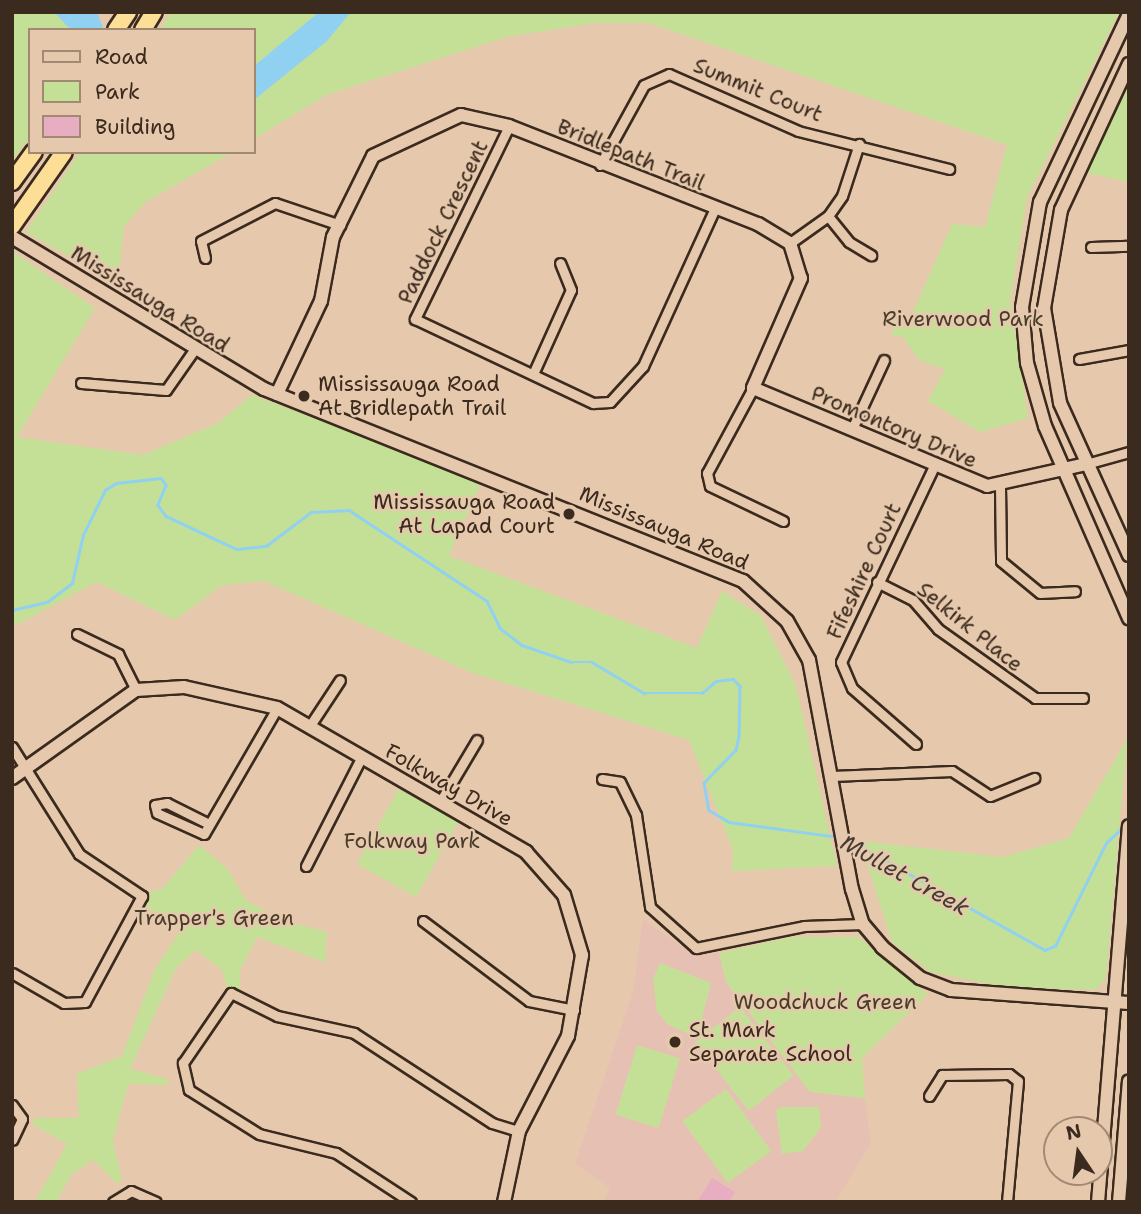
<!DOCTYPE html>
<html>
<head>
<meta charset="utf-8">
<style>
  body { margin:0 }
  #map { position:relative; width:1141px; height:1214px; overflow:hidden; background:#e6c9ad; font-family:"Shantell Sans",sans-serif }
  div>[style] { position:absolute }
  [style*='--x'] { left:calc(var(--x)*1px); top:calc(var(--y)*1px); width:calc(var(--w)*1px); rotate:calc(var(--a)*1deg) }
  .built>* { inset:0; background:#e6c1b3 }
  .green>* { inset:0; background:#c4e097; transform-origin:0 0 }
  .water>* { inset:0; background:#90d1f1 }
  .stream>* { height:2.5px; margin:-1.25px; padding:0 1.25px; transform-origin:1.25px; border-radius:1.25px; background:#90d1f1 }
  .building>* { inset:0; background:#e7aec1 }
  .roads { filter:drop-shadow(2px 0 #3b2a1e) drop-shadow(-2px 0 #3b2a1e) drop-shadow(0 2px #3b2a1e) drop-shadow(0 -2px #3b2a1e) }
  .street>* { height:9px; margin:-4.5px; padding:0 4.5px; transform-origin:4.5px; border-radius:4.5px; background:#e6c9ad }
  .secondary>* { height:12px; margin:-6px; padding:0 6px; transform-origin:6px; border-radius:6px; background:#e6c9ad }
  .highway>* { height:16px; margin:-8px; padding:0 8px; transform-origin:8px; border-radius:8px; background:#fdde96 }
  .dots>* { width:19px; height:19px; translate:-50% -50%; box-sizing:border-box; border:4px solid #e6c9ad; border-radius:50% }
  span { translate:-50% -50%; white-space:nowrap; text-align:center; line-height:1.15; -webkit-text-stroke:5px #e6c9ad; paint-order:stroke }
  .street-label { font-size:21px; color:#3b2a1e }
  .park-label { font-size:21px; color:#493c2a }
  .poi-label { font-size:21px; color:#3b2a1e }
  .left { translate:0 -50%; text-align:left }
  .right { translate:-100% -50%; text-align:right }
  .water-label { font-size:23px; color:#443b33; font-style:italic }
  .frame { position:absolute; inset:0; border:14px solid #3b2a1e; pointer-events:none }
  .legend { position:absolute; left:28px; top:28px; width:228px; height:126px; box-sizing:border-box; background:#e6c9ad; border:2px solid #a28974; margin:0; padding:9px 12px; list-style:none; font-size:21px; color:#3b2a1e }
  .legend li { display:flex; align-items:center; gap:14px; height:35px }
  .legend b { width:35px; border:2px solid #a28974 }
  .north { position:absolute; left:1043px; top:1116px; width:70px; height:70px; box-sizing:border-box; background:#e6c9ad; border:2px solid #a28974; border-radius:50%; rotate:347deg; font-size:19px; font-weight:700; line-height:28px; text-align:center; color:#3b2a1e }
  .north::after { content:''; display:block; margin:auto; width:24px; height:32px; background:#3b2a1e; clip-path:polygon(50% 0,100% 100%,50% 72%,0 100%) }
</style>
</head>
<body>
<div id="map">
  <div class="built">
    <div style="clip-path:polygon(643px 919px,694px 955px,719px 953px,726px 982px,810px 1092px,865px 1098px,871px 1144px,835px 1202px,603px 1202px,610px 1188px,575px 1164px,633px 992px)"></div>
  </div>
  <div class="green">
    <div style="clip-path:polygon(12px 12px,54px 12px,71px 30px,30px 30px,30px 137px,12px 161px)"></div>
    <div style="clip-path:polygon(171px 12px,1119px 12px,1027px 198px,1010px 300px,1028px 418px,980px 432px,928px 401px,945px 369px,919px 360px,903px 337px,892px 335px,894px 319px,912px 315px,952px 224px,985px 227px,1007px 145px,649px 23px,595px 23px,507px 37px,326px 95px,254px 139px,254px 30px,160px 30px)"></div>
    <div style="clip-path:polygon(1129px 81px,1129px 182px,1085px 173px,1089px 163px)"></div>
    <div style="clip-path:polygon(80px 152px,232px 152px,146px 202px,124px 226px,118px 284px,26px 232px)"></div>
    <div style="clip-path:polygon(12px 251px,95px 308px,17px 437px,143px 455px,218px 423px,252px 395px,482px 481px,449px 556px,697px 648px,722px 591px,761px 616px,796px 686px,837px 866px,732px 871px,733px 850px,689px 740px,470px 672px,264px 581px,222px 585px,175px 620px,97px 582px,12px 627px)"></div>
    <div style="clip-path:polygon(1127px 739px,1106px 977px,1096px 990px,1000px 986px,931px 972px,892px 942px,860px 841px,1003px 857px,1069px 838px)"></div>
    <div style="left:399px;top:788px;width:68px;height:87px;rotate:29deg"></div>
    <div style="clip-path:polygon(199px 845px,228px 869px,245px 899px,278px 919px,327px 932px,325px 962px,257px 937px,240px 970px,240px 991px,229px 994px,222px 970px,196px 950px,176px 968px,130px 1069px,168px 1079px,166px 1085px,128px 1084px,113px 1141px,122px 1180px,117px 1183px,93px 1160px,71px 1175px,56px 1202px,35px 1202px,67px 1144px,32px 1124px,35px 1118px,79px 1118px,77px 1074px,122px 1056px,155px 969px,179px 933px,177px 922px,147px 908px,149px 893px,163px 888px)"></div>
    <div style="clip-path:polygon(792px 937px,858px 937px,928px 994px,862px 1058px,865px 1098px,810px 1092px,726px 982px,719px 953px)"></div>
    <div style="clip-path:polygon(660px 963px,711px 983px,697px 1038px,667px 1024px,657px 1011px,653px 979px)"></div>
    <div style="left:740px;top:1007px;width:87px;height:57px;rotate:52deg"></div>
    <div style="left:637px;top:1045px;width:45px;height:73px;rotate:17deg"></div>
    <div style="left:726px;top:1089px;width:77px;height:54px;rotate:54deg"></div>
    <div style="clip-path:polygon(781px 1107px,819px 1107px,821px 1127px,803px 1151px,782px 1154px,776px 1110px)"></div>
  </div>
  <div class="water">
    <div style="clip-path:polygon(54px 12px,97px 12px,104px 30px,71px 30px)"></div>
    <div style="clip-path:polygon(319px 12px,351px 12px,327px 41px,254px 100px,254px 66px)"></div>
  </div>
  <div class="stream">
    <div style="--x:12;--y:610;--w:36;--a:-13"></div>
    <div style="--x:47;--y:602;--w:31;--a:-37"></div>
    <div style="--x:72;--y:583;--w:49;--a:-77.1"></div>
    <div style="--x:83;--y:535;--w:50;--a:-63.9"></div>
    <div style="--x:105;--y:490;--w:13;--a:-32"></div>
    <div style="--x:116;--y:483;--w:45;--a:-6.3"></div>
    <div style="--x:161;--y:478;--w:9;--a:54"></div>
    <div style="--x:166;--y:485;--w:22;--a:112"></div>
    <div style="--x:158;--y:505;--w:14;--a:54"></div>
    <div style="--x:166;--y:516;--w:77;--a:25.2"></div>
    <div style="--x:236;--y:549;--w:30;--a:-6"></div>
    <div style="--x:266;--y:546;--w:56;--a:-37.1"></div>
    <div style="--x:311;--y:512;--w:38;--a:-3"></div>
    <div style="--x:349;--y:510;--w:165;--a:33.4"></div>
    <div style="--x:487;--y:601;--w:30;--a:64"></div>
    <div style="--x:500;--y:628;--w:28;--a:38"></div>
    <div style="--x:522;--y:645;--w:52;--a:19.1"></div>
    <div style="--x:571;--y:662;--w:21;--a:0"></div>
    <div style="--x:592;--y:662;--w:61;--a:30.8"></div>
    <div style="--x:644;--y:693;--w:58;--a:0"></div>
    <div style="--x:702;--y:693;--w:18;--a:-41"></div>
    <div style="--x:716;--y:681;--w:17;--a:-7"></div>
    <div style="--x:733;--y:679;--w:10;--a:45"></div>
    <div style="--x:740;--y:686;--w:51;--a:91.1"></div>
    <div style="--x:739;--y:737;--w:13;--a:103"></div>
    <div style="--x:736;--y:750;--w:46;--a:134.1"></div>
    <div style="--x:704;--y:783;--w:27;--a:80"></div>
    <div style="--x:709;--y:810;--w:23;--a:31"></div>
    <div style="--x:729;--y:822;--w:111;--a:7.8"></div>
    <div style="--x:849;--y:840;--w:225;--a:29.3"></div>
    <div style="--x:1045;--y:950;--w:11;--a:-22"></div>
    <div style="--x:1055;--y:946;--w:115;--a:-63.7"></div>
    <div style="--x:1106;--y:843;--w:23;--a:-43"></div>
  </div>
  <div class="building">
    <div style="clip-path:polygon(712px 1178px,735px 1192px,729px 1202px,697px 1202px)"></div>
  </div>
  <div class="roads">
    <div class="street">
      <div style="--x:509;--y:126;--w:215;--a:116"></div>
      <div style="--x:415;--y:319;--w:197;--a:25.3"></div>
      <div style="--x:593;--y:403;--w:17;--a:-3"></div>
      <div style="--x:610;--y:402;--w:49;--a:-47.5"></div>
      <div style="--x:643;--y:366;--w:171;--a:-65.5"></div>
      <div style="--x:600;--y:165;--w:91;--a:-61.2"></div>
      <div style="--x:644;--y:85;--w:27;--a:-24"></div>
      <div style="--x:669;--y:74;--w:141;--a:23.8"></div>
      <div style="--x:798;--y:131;--w:156;--a:14.1"></div>
      <div style="--x:828;--y:216;--w:33;--a:51"></div>
      <div style="--x:849;--y:242;--w:26;--a:31"></div>
      <div style="--x:790;--y:243;--w:47;--a:-35.4"></div>
      <div style="--x:828;--y:216;--w:24;--a:-55"></div>
      <div style="--x:842;--y:196;--w:55;--a:-71.9"></div>
      <div style="--x:1091;--y:247;--w:38;--a:-2"></div>
      <div style="--x:205;--y:258;--w:17;--a:-103"></div>
      <div style="--x:201;--y:241;--w:83;--a:-27.2"></div>
      <div style="--x:275;--y:203;--w:69;--a:18.7"></div>
      <div style="--x:1079;--y:359;--w:51;--a:-10.2"></div>
      <div style="--x:533;--y:374;--w:92;--a:-65.7"></div>
      <div style="--x:571;--y:290;--w:29;--a:-112"></div>
      <div style="--x:81;--y:383;--w:85;--a:4.7"></div>
      <div style="--x:166;--y:390;--w:49;--a:-55"></div>
      <div style="--x:753;--y:388;--w:97;--a:118.4"></div>
      <div style="--x:707;--y:473;--w:13;--a:77"></div>
      <div style="--x:710;--y:486;--w:81;--a:25.6"></div>
      <div style="--x:852;--y:429;--w:76;--a:-65.1"></div>
      <div style="--x:1086;--y:464;--w:45;--a:-15.6"></div>
      <div style="--x:1000;--y:486;--w:75;--a:89.2"></div>
      <div style="--x:1001;--y:561;--w:50;--a:39.4"></div>
      <div style="--x:1040;--y:593;--w:35;--a:-3"></div>
      <div style="--x:877;--y:582;--w:40;--a:26.6"></div>
      <div style="--x:913;--y:600;--w:38;--a:49"></div>
      <div style="--x:938;--y:629;--w:119;--a:35.4"></div>
      <div style="--x:1035;--y:698;--w:48;--a:0"></div>
      <div style="--x:77;--y:634;--w:46;--a:26"></div>
      <div style="--x:118;--y:654;--w:40;--a:63.4"></div>
      <div style="--x:309;--y:727;--w:56;--a:-56.6"></div>
      <div style="--x:916;--y:744;--w:85;--a:-138.8"></div>
      <div style="--x:852;--y:688;--w:28;--a:-113"></div>
      <div style="--x:841;--y:662;--w:217;--a:-64.6"></div>
      <div style="--x:12;--y:747;--w:126;--a:57.9"></div>
      <div style="--x:79;--y:854;--w:76;--a:33.7"></div>
      <div style="--x:142;--y:896;--w:120;--a:118.3"></div>
      <div style="--x:85;--y:1002;--w:21;--a:177"></div>
      <div style="--x:64;--y:1003;--w:60;--a:-150"></div>
      <div style="--x:832;--y:776;--w:120;--a:-2.4"></div>
      <div style="--x:952;--y:771;--w:45;--a:33.3"></div>
      <div style="--x:990;--y:796;--w:48;--a:-22.2"></div>
      <div style="--x:602;--y:779;--w:18;--a:9"></div>
      <div style="--x:620;--y:782;--w:37;--a:64"></div>
      <div style="--x:636;--y:815;--w:93;--a:81.3"></div>
      <div style="--x:650;--y:907;--w:62;--a:41.7"></div>
      <div style="--x:696;--y:948;--w:110;--a:-11.5"></div>
      <div style="--x:804;--y:926;--w:59;--a:-1.9"></div>
      <div style="--x:440;--y:802;--w:72;--a:-59.2"></div>
      <div style="--x:209;--y:824;--w:47;--a:-153.4"></div>
      <div style="--x:167;--y:803;--w:12;--a:171"></div>
      <div style="--x:155;--y:805;--w:8;--a:76"></div>
      <div style="--x:157;--y:813;--w:51;--a:24.1"></div>
      <div style="--x:204;--y:834;--w:146;--a:-59.9"></div>
      <div style="--x:306;--y:866;--w:121;--a:-63"></div>
      <div style="--x:423;--y:921;--w:133;--a:37"></div>
      <div style="--x:529;--y:1001;--w:46;--a:11.3"></div>
      <div style="--x:929;--y:1096;--w:25;--a:-58"></div>
      <div style="--x:942;--y:1075;--w:67;--a:-0.9"></div>
      <div style="--x:1009;--y:1074;--w:11;--a:38"></div>
      <div style="--x:1018;--y:1081;--w:121;--a:95.2"></div>
      <div style="--x:12;--y:1105;--w:17;--a:54"></div>
      <div style="--x:22;--y:1119;--w:23;--a:115"></div>
      <div style="--x:113;--y:1202;--w:21;--a:-31"></div>
      <div style="--x:131;--y:1191;--w:27;--a:24"></div>
      <div style="--x:411;--y:1202;--w:90;--a:-146.8"></div>
      <div style="--x:336;--y:1153;--w:79;--a:-166.1"></div>
      <div style="--x:259;--y:1134;--w:83;--a:-147.8"></div>
      <div style="--x:189;--y:1090;--w:28;--a:-103"></div>
      <div style="--x:183;--y:1063;--w:85;--a:-55.6"></div>
      <div style="--x:231;--y:993;--w:51;--a:26.6"></div>
      <div style="--x:277;--y:1016;--w:79;--a:12.4"></div>
      <div style="--x:354;--y:1033;--w:165;--a:33.1"></div>
      <div style="--x:492;--y:1123;--w:28;--a:17"></div>
    </div>
    <div class="secondary">
      <div style="--x:1129;--y:14;--w:208;--a:115.3"></div>
      <div style="--x:1040;--y:202;--w:107;--a:99.7"></div>
      <div style="--x:1022;--y:307;--w:56;--a:84.9"></div>
      <div style="--x:1027;--y:363;--w:66;--a:74.1"></div>
      <div style="--x:1045;--y:426;--w:210;--a:66.4"></div>
      <div style="--x:1129;--y:64;--w:161;--a:115"></div>
      <div style="--x:1061;--y:210;--w:99;--a:99.8"></div>
      <div style="--x:1044;--y:308;--w:96;--a:80.4"></div>
      <div style="--x:1060;--y:403;--w:167;--a:65.6"></div>
      <div style="--x:12;--y:237;--w:294;--a:31.1"></div>
      <div style="--x:264;--y:389;--w:516;--a:21.84"></div>
      <div style="--x:743;--y:581;--w:59;--a:42.3"></div>
      <div style="--x:787;--y:621;--w:45;--a:60.6"></div>
      <div style="--x:809;--y:660;--w:233;--a:79.4"></div>
      <div style="--x:852;--y:889;--w:37;--a:73"></div>
      <div style="--x:863;--y:924;--w:30;--a:50"></div>
      <div style="--x:882;--y:947;--w:49;--a:39.2"></div>
      <div style="--x:920;--y:978;--w:33;--a:21"></div>
      <div style="--x:951;--y:990;--w:178;--a:4.2"></div>
      <div style="--x:277;--y:394;--w:103;--a:-64.7"></div>
      <div style="--x:321;--y:301;--w:65;--a:-79.4"></div>
      <div style="--x:333;--y:237;--w:90;--a:-63.7"></div>
      <div style="--x:373;--y:156;--w:97;--a:-25"></div>
      <div style="--x:461;--y:115;--w:49;--a:12.9"></div>
      <div style="--x:509;--y:126;--w:268;--a:21.5"></div>
      <div style="--x:758;--y:224;--w:37;--a:31"></div>
      <div style="--x:790;--y:243;--w:37;--a:73"></div>
      <div style="--x:801;--y:278;--w:120;--a:113.6"></div>
      <div style="--x:753;--y:388;--w:254;--a:22.7"></div>
      <div style="--x:987;--y:486;--w:101;--a:-12.5"></div>
      <div style="--x:12;--y:778;--w:152;--a:-35.4"></div>
      <div style="--x:136;--y:690;--w:48;--a:-3.6"></div>
      <div style="--x:184;--y:687;--w:95;--a:12.7"></div>
      <div style="--x:277;--y:708;--w:288;--a:30"></div>
      <div style="--x:526;--y:852;--w:57;--a:48.5"></div>
      <div style="--x:564;--y:895;--w:63;--a:73.3"></div>
      <div style="--x:582;--y:955;--w:82;--a:99.8"></div>
      <div style="--x:568;--y:1036;--w:107;--a:117.3"></div>
      <div style="--x:519;--y:1131;--w:73;--a:101.9"></div>
      <div style="--x:1098;--y:1202;--w:377;--a:-85.3"></div>
      <div style="--x:1119;--y:1202;--w:121;--a:-85.3"></div>
    </div>
    <div class="highway">
      <div style="--x:116;--y:30;--w:22;--a:-56"></div>
      <div style="--x:143;--y:30;--w:21;--a:-59"></div>
      <div style="--x:12;--y:182;--w:37;--a:-54"></div>
      <div style="--x:12;--y:226;--w:90;--a:-54.9"></div>
    </div>
  </div>
  <div class="dots">
    <div style="left:304px;top:396px;background:#3b2a1e"></div>
    <div style="left:569px;top:514px;background:#3b2a1e"></div>
    <div style="left:675px;top:1042px;background:#3b2a1e"></div>
  </div>
  <div class="street-label">
    <span style="left:758px;top:90px;rotate:22deg">Summit Court</span>
    <span style="left:631px;top:155px;rotate:22deg">Bridlepath Trail</span>
    <span style="left:443px;top:222px;rotate:-64deg">Paddock Crescent</span>
    <span style="left:150px;top:299px;rotate:32deg">Mississauga Road</span>
    <span style="left:894px;top:427px;rotate:23deg">Promontory Drive</span>
    <span style="left:664px;top:528px;rotate:23deg">Mississauga Road</span>
    <span style="left:864px;top:571px;rotate:-65deg">Fifeshire Court</span>
    <span style="left:970px;top:627px;rotate:39deg">Selkirk Place</span>
    <span style="left:449px;top:785px;rotate:30deg">Folkway Drive</span>
  </div>
  <div class="park-label">
    <span style="left:963px;top:319px">Riverwood Park</span>
    <span style="left:412px;top:841px">Folkway Park</span>
    <span style="left:214px;top:918px">Trapper's Green</span>
    <span style="left:825px;top:1002px">Woodchuck Green</span>
  </div>
  <div class="poi-label">
    <span class="left" style="left:318px;top:396px">Mississauga Road<br>At Bridlepath Trail</span>
    <span class="right" style="left:555px;top:514px">Mississauga Road<br>At Lapad Court</span>
    <span class="left" style="left:689px;top:1042px">St. Mark<br>Separate School</span>
  </div>
  <div class="water-label">
    <span style="left:905px;top:875px;rotate:29deg">Mullet Creek</span>
  </div>
  <div class="frame"></div>
  <ul class="legend">
  <li><b style="height:9px;background:#e6c9ad"></b>Road</li>
  <li><b style="height:19px;background:#c4e097"></b>Park</li>
  <li><b style="height:19px;background:#e7aec1"></b>Building</li>
  </ul>
  <div class="north">N</div>
</div>
</body>
</html>
